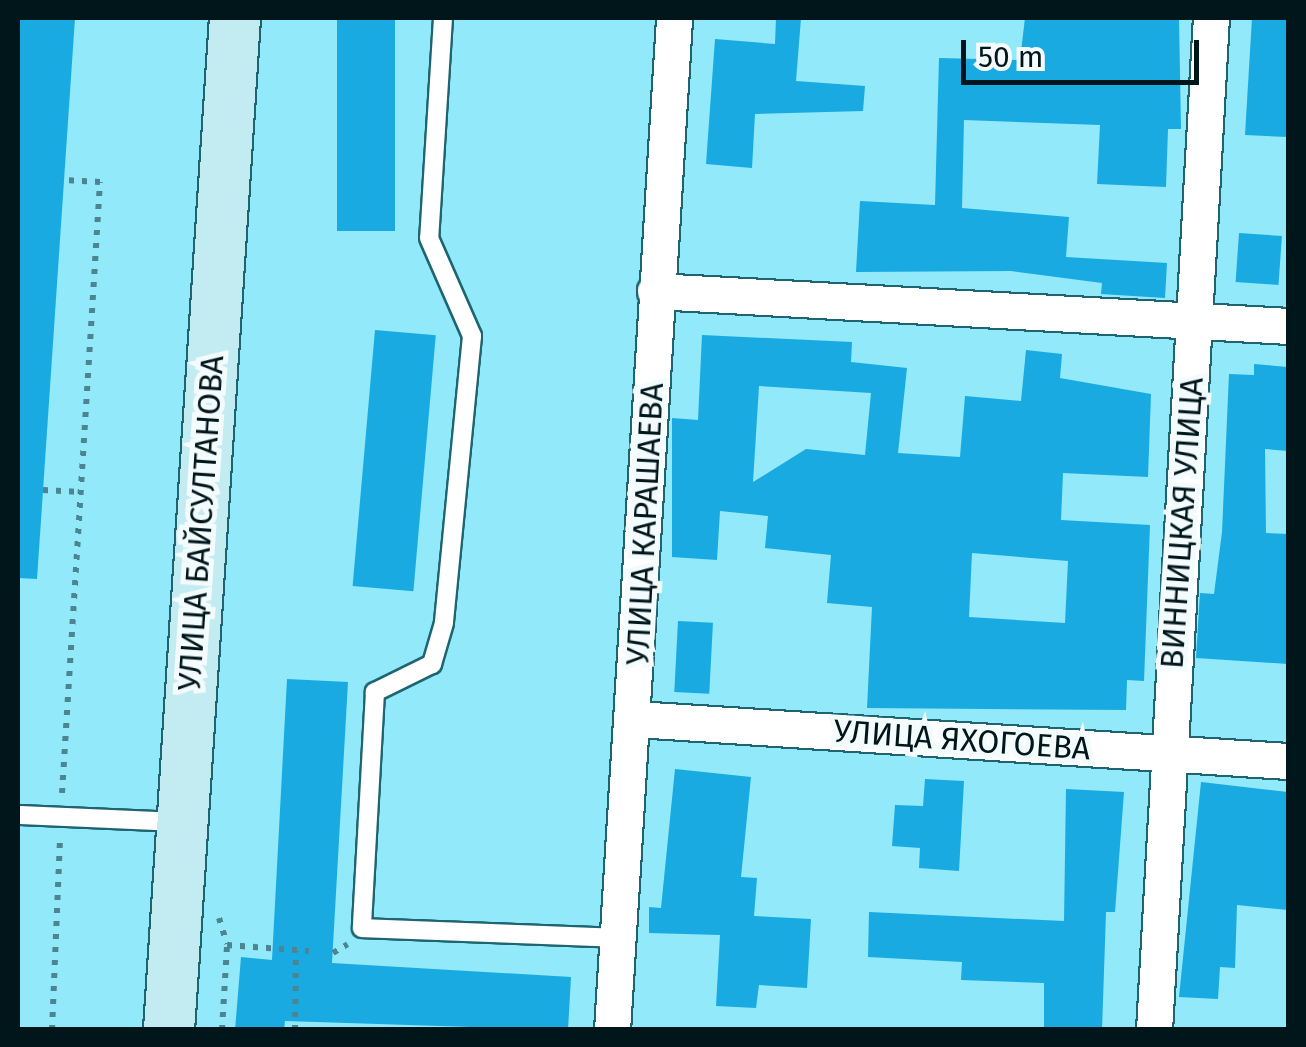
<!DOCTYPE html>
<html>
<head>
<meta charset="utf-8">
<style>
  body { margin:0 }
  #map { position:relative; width:1306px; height:1047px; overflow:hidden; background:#91e9fa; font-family:"Fira Sans",sans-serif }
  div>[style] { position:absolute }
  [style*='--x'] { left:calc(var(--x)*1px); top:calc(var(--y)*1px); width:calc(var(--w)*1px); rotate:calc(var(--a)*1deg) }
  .building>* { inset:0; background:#18aae0; transform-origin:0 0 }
  .path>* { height:6px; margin-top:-3px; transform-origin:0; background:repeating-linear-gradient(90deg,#4c8590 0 5px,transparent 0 13px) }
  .roads { filter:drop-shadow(2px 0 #1e6571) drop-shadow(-2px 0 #1e6571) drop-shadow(0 2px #1e6571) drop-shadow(0 -2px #1e6571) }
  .lane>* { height:18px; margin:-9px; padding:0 9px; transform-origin:9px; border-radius:9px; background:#fff }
  .street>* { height:35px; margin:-17.5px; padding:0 17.5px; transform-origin:17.5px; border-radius:17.5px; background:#fff }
  .secondary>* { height:50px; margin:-25px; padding:0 25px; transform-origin:25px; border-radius:25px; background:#c2ebf2 }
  span { translate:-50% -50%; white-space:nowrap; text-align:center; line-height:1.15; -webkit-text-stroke:10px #f3fbfd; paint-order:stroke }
  .street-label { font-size:32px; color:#00161b }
  .frame { position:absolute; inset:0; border:20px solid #00161b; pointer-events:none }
  .scale { position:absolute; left:961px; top:40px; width:238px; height:45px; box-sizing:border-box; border:5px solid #00161b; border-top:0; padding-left:12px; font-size:30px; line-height:35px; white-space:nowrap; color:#00161b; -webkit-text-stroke:8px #f3fbfd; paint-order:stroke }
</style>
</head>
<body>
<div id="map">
  <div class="building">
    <div style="clip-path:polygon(18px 18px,75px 18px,37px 579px,18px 578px)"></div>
    <div style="left:337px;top:18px;width:58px;height:213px"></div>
    <div style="clip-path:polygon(776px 18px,801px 18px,796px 81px,865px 86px,863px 111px,755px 114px,752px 168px,706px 164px,715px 39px,775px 44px)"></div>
    <div style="clip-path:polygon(1025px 18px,1179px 18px,1181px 129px,1168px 129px,1166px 187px,1097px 184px,1100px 125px,964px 120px,962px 208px,1069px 217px,1066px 257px,1167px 263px,1165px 298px,1101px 294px,1102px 283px,1011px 271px,856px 272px,860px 201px,935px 205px,939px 58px,1020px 60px)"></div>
    <div style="clip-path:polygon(1252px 18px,1288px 18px,1288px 137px,1245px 135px)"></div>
    <div style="left:1239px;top:233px;width:43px;height:49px;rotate:4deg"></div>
    <div style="left:375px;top:330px;width:61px;height:257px;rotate:5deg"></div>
    <div style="clip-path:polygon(evenodd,702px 335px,852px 342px,851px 362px,907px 368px,898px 453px,960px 457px,965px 396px,1021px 401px,1026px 350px,1062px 354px,1060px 378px,1151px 394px,1148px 477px,1063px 473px,1061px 520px,1150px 525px,1144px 681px,1127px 680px,1126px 710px,867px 708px,872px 607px,827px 603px,831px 555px,765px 548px,768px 516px,720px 511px,717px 560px,672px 557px,672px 418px,698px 420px,702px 335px,759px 386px,871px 393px,865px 455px,806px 449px,753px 482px,759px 386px,702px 335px,972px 553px,1068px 561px,1065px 623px,969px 617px,972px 553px)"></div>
    <div style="clip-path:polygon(1254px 364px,1288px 367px,1288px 451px,1265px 449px,1266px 533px,1288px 534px,1288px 664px,1196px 658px,1200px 593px,1214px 594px,1222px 532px,1229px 374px,1254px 375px)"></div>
    <div style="left:678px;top:621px;width:35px;height:71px;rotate:3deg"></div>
    <div style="clip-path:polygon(287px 679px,348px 682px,332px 963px,571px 977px,568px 1030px,285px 1021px,284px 1030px,235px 1030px,241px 957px,272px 960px)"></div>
    <div style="clip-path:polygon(675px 769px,751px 777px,741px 877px,757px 878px,754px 916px,811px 919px,807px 988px,759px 985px,756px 1008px,716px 1006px,720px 935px,649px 933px,649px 907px,661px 908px)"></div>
    <div style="clip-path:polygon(925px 779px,964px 781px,959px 871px,919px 868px,920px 848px,892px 846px,895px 805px,923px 806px)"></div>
    <div style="clip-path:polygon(1201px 782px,1288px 792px,1288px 910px,1237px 905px,1235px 968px,1220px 967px,1218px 999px,1179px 997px)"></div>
    <div style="clip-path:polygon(1066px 789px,1124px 792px,1115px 912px,1106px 912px,1102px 1030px,1044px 1030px,1044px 983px,961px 980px,962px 962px,868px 957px,869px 912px,1064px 921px)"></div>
  </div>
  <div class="path">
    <div style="--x:43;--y:490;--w:38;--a:3"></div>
    <div style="--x:62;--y:793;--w:612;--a:-86.44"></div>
    <div style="--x:100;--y:182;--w:36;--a:-177"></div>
    <div style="--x:219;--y:918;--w:27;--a:73"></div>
    <div style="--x:333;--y:953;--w:17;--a:-31"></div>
    <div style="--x:52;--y:1030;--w:194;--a:-87.6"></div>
    <div style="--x:222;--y:1030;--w:85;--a:-86.6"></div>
    <div style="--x:227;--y:945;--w:82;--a:4.2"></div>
    <div style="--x:295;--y:1030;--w:79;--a:-89.3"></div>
  </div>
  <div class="roads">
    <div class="lane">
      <div style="--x:443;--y:18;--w:220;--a:93.6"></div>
      <div style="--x:429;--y:238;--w:107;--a:66.3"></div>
      <div style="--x:472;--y:336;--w:288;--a:95.6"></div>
      <div style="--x:444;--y:623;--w:43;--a:106.3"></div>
      <div style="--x:432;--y:664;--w:64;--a:153.8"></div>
      <div style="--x:375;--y:692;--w:236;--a:93.2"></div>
      <div style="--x:362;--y:928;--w:257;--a:2.2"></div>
      <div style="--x:18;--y:815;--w:163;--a:2.5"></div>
    </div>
    <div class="street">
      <div style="--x:655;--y:291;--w:634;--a:3.16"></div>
      <div style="--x:636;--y:719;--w:653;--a:3.69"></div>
      <div style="--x:612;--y:1030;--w:1014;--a:-86.49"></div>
      <div style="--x:1154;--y:1030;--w:1014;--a:-86.78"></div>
    </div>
    <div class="secondary">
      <div style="--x:169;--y:1030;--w:1014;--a:-86.27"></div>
    </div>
  </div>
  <div class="street-label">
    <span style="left:201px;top:523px;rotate:-86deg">УЛИЦА БАЙСУЛТАНОВА</span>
    <span style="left:1182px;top:523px;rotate:-86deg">ВИННИЦКАЯ УЛИЦА</span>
    <span style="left:645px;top:524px;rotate:-87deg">УЛИЦА КАРАШАЕВА</span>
    <span style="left:962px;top:740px;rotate:4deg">УЛИЦА ЯХОГОЕВА</span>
  </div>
  <div class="frame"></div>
  <div class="scale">50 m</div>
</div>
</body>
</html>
